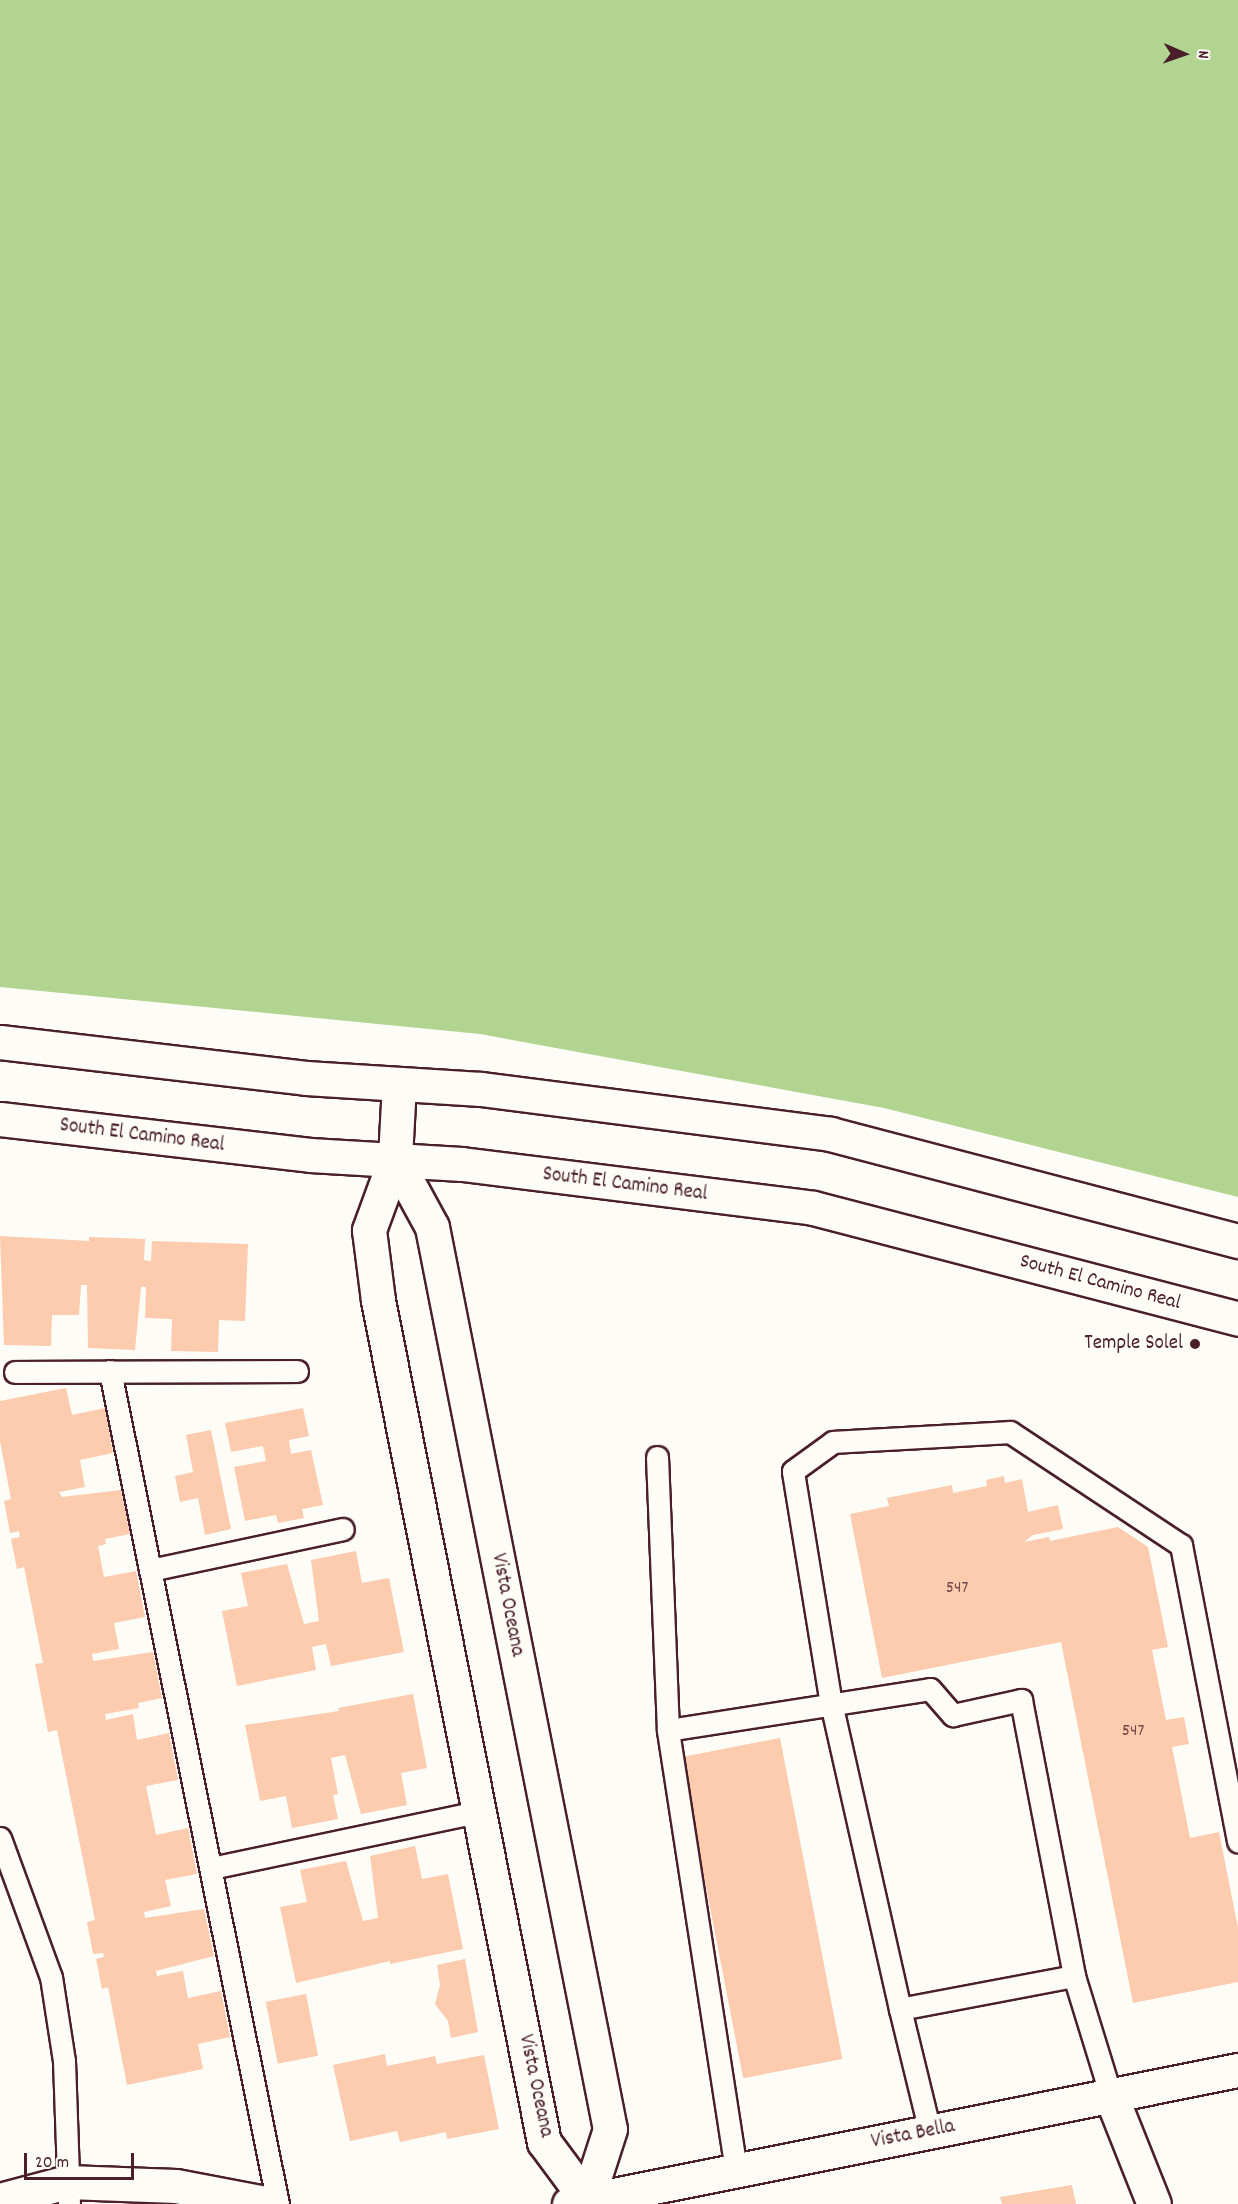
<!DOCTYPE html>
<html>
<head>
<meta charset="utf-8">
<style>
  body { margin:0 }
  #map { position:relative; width:1238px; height:2204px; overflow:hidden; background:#fdfcf7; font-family:Dekko,sans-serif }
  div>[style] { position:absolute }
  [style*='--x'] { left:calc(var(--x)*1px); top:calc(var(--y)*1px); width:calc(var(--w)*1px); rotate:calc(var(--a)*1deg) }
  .green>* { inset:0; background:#b1d591 }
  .building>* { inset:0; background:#fdcbad; transform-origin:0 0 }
  .roads { filter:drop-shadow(2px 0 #4a1f2b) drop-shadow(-2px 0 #4a1f2b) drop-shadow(0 2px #4a1f2b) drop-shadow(0 -2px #4a1f2b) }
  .lane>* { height:21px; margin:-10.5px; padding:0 10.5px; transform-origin:10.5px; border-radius:10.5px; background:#fdfcf7 }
  .secondary>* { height:33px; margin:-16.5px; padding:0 16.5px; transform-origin:16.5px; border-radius:16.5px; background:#fdfcf7 }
  .primary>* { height:33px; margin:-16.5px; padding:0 16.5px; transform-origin:16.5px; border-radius:16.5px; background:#fdfcf7 }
  .dots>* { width:16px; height:16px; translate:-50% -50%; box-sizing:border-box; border:3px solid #fdfcf7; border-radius:50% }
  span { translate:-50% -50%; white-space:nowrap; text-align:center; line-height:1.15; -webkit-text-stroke:4.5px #fdfcf7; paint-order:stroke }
  .number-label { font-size:18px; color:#774a4c }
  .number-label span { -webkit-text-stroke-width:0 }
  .street-label { font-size:21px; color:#4a1f2b }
  .poi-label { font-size:21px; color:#4a1f2b }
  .right { translate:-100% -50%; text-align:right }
  .north { position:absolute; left:1154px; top:24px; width:60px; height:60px; -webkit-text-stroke:4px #fdfcf7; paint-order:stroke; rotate:92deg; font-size:16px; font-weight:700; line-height:24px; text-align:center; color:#4a1f2b }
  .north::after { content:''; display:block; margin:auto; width:21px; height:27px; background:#4a1f2b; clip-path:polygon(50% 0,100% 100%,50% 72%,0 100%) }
  .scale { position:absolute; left:24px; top:2153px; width:110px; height:27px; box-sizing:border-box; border:3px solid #4a1f2b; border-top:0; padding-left:8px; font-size:18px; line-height:21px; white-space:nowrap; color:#4a1f2b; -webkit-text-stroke:4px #fdfcf7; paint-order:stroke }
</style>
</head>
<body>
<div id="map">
  <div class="green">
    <div style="clip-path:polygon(0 0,1238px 0,1238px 1197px,884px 1108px,480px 1034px,0 987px)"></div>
  </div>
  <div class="building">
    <div style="clip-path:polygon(0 1236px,89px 1241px,89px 1237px,145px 1239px,144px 1260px,151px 1261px,152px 1241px,248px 1244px,245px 1321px,219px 1320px,218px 1352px,171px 1351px,172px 1319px,145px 1318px,146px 1287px,141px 1287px,135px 1350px,88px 1348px,87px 1285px,81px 1285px,79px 1315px,52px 1315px,51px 1346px,4px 1345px)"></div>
    <div style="clip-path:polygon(66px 1388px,72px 1415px,105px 1408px,113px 1453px,80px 1460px,85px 1487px,59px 1492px,62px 1497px,121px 1490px,130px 1534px,105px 1539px,106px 1544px,98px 1546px,104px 1577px,136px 1571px,145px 1617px,114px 1623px,119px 1649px,92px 1654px,93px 1661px,153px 1652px,162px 1698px,138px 1703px,139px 1708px,105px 1714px,106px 1720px,133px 1714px,137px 1740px,169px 1733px,178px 1780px,146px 1786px,156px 1835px,188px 1828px,197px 1874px,165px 1880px,171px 1906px,144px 1912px,145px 1918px,204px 1909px,214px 1956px,156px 1971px,157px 1976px,183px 1971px,188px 1998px,221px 1991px,230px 2037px,198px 2044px,203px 2069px,127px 2085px,108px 1987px,102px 1989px,96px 1959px,104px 1957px,103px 1953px,93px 1954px,87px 1922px,95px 1920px,57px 1730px,48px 1732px,35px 1664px,43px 1663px,24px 1567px,17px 1569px,11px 1539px,20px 1537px,19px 1531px,10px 1533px,4px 1501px,11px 1499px,0 1441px,0 1401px)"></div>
    <div style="clip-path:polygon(303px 1408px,309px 1436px,289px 1440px,291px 1454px,311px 1450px,323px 1505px,302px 1509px,304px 1518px,278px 1523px,276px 1515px,245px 1521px,234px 1467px,266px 1461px,263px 1446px,231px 1452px,225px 1423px)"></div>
    <div style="clip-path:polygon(211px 1430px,231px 1529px,205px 1535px,198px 1498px,180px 1502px,175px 1476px,193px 1472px,186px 1435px)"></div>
    <div style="clip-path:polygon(1004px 1476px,1005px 1483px,1022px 1479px,1028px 1512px,1058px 1505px,1063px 1529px,1033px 1535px,1024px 1542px,1049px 1537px,1050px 1541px,1118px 1527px,1148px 1547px,1168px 1647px,1152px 1650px,1166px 1720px,1184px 1717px,1189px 1744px,1172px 1747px,1190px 1838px,1219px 1832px,1238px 1928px,1238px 1982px,1133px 2003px,1061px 1642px,882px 1678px,850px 1514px,889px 1506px,887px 1498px,952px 1485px,953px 1493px,987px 1486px,986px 1480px)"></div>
    <div style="clip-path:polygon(356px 1551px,362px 1583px,389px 1578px,404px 1652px,331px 1666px,326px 1644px,312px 1647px,316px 1670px,237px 1686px,222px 1611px,248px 1606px,241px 1573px,287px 1564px,304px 1624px,319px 1621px,311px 1560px)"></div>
    <div style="clip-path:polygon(413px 1694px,427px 1768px,401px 1773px,407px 1805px,361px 1814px,345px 1755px,331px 1758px,338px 1794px,333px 1795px,338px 1819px,292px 1828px,286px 1796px,260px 1801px,245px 1725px,339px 1711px,338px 1708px)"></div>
    <div style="left:780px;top:1738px;width:327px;height:101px;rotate:79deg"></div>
    <div style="clip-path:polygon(415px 1846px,422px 1879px,448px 1874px,463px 1949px,390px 1964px,390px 1961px,296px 1983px,280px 1907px,307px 1902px,300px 1870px,346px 1861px,363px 1921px,378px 1918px,370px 1856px)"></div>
    <div style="clip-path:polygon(465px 1959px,478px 2032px,451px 2038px,448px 2021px,435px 2004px,440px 1985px,437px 1965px)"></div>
    <div style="left:306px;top:1994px;width:63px;height:41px;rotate:79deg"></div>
    <div style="clip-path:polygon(385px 2054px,387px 2066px,435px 2056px,437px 2064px,484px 2055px,499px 2129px,447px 2139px,446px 2132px,400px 2142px,397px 2131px,350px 2141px,333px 2065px)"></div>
    <div style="clip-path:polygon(1072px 2185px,1076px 2204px,1002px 2204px,1000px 2197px)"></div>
  </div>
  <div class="roads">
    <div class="lane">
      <div style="--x:110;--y:1371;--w:850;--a:78.6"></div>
      <div style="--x:15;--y:1372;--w:282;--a:-0.2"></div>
      <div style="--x:657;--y:1457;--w:273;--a:87.7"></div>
      <div style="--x:150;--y:1570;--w:197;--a:-12"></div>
      <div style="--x:0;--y:1838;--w:148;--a:69.9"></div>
      <div style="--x:51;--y:1977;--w:85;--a:81.2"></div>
      <div style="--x:64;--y:2061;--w:143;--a:88"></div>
      <div style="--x:211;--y:1868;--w:276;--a:-11.9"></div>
      <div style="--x:1074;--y:1976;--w:177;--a:169.3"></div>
      <div style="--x:900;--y:2009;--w:313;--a:-102.7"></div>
      <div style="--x:831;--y:1704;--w:236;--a:-99.3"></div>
      <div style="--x:793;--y:1471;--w:49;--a:-35.9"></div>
      <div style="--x:833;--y:1442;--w:177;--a:-3.2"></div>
      <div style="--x:1010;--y:1432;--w:205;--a:33.5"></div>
      <div style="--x:1181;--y:1545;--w:302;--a:79.1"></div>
      <div style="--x:900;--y:2009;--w:127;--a:76.3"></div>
      <div style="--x:736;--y:2170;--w:445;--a:-98.8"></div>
      <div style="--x:668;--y:1730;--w:265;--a:-8.9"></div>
      <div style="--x:930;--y:1689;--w:35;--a:49"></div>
      <div style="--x:953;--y:1715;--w:70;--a:-12.4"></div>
      <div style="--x:1021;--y:1700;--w:281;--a:79.1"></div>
      <div style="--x:1074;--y:1976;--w:126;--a:72.9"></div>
    </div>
    <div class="secondary">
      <div style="--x:399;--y:1084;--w:75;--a:93.1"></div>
      <div style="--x:395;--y:1159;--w:76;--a:110.1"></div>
      <div style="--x:369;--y:1230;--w:71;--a:82.7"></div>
      <div style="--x:378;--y:1300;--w:858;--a:78.85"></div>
      <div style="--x:544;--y:2142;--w:72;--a:53.4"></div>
      <div style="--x:395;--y:1159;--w:77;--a:61.4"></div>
      <div style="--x:432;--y:1227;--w:919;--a:78.84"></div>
      <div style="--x:610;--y:2129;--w:75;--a:107.9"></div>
      <div style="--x:1111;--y:2096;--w:116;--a:68.3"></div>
      <div style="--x:0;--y:2200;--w:69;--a:-15"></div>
      <div style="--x:67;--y:2182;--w:109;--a:2.1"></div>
      <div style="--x:176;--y:2186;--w:96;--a:10.8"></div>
      <div style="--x:569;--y:2204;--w:682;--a:-11.33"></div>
    </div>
    <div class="primary">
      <div style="--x:0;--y:1042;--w:308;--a:6.7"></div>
      <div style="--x:306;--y:1078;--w:175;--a:3.6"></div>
      <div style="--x:481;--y:1089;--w:352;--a:7.3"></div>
      <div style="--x:830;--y:1134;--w:422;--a:14.7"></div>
      <div style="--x:0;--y:1119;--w:312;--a:6.6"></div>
      <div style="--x:310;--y:1155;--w:152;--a:3.4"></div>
      <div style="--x:462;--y:1164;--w:354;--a:7.1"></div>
      <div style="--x:813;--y:1208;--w:439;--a:14.6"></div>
    </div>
  </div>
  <div class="dots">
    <div style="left:1195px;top:1344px;background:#4a1f2b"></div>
  </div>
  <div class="number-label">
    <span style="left:957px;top:1589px">547</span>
    <span style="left:1133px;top:1732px">547</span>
  </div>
  <div class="street-label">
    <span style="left:142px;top:1136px;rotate:7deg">South El Camino Real</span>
    <span style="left:625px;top:1185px;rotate:7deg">South El Camino Real</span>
    <span style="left:1100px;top:1283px;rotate:15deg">South El Camino Real</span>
    <span style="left:507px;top:1605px;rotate:79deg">Vista Oceana</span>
    <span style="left:535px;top:2086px;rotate:78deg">Vista Oceana</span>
    <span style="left:913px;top:2135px;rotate:-11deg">Vista Bella</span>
  </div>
  <div class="poi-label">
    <span class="right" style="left:1183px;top:1344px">Temple Solel</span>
  </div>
  <div class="north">N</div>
  <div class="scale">20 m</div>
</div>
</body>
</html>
